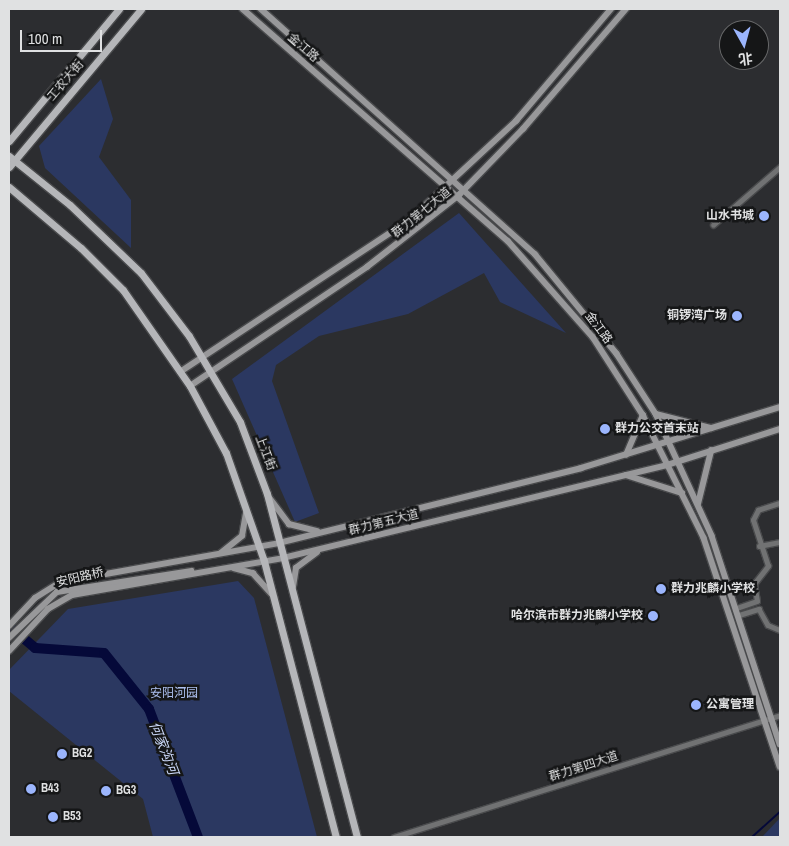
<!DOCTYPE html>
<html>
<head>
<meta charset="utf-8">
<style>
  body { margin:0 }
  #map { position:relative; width:789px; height:846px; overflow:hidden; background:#2c2d30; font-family:"Archivo Narrow","Noto Sans SC",sans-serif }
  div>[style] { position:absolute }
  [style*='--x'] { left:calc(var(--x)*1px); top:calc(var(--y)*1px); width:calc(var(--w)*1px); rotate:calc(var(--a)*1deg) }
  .green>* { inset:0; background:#2b3861 }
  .stream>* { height:2px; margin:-1px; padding:0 1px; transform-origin:1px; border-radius:1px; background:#050939 }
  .river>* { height:10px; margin:-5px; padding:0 5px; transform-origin:5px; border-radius:5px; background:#050939 }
  .roads { filter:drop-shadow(1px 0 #494a4c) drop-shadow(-1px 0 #494a4c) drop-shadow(0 1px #494a4c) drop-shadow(0 -1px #494a4c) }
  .street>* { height:4.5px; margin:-2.25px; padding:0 2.25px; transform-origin:2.25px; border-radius:2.25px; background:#717273 }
  .secondary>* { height:5.5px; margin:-2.75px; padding:0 2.75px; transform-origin:2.75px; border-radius:2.75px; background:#98989a }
  .primary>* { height:7px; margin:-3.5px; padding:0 3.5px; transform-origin:3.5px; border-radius:3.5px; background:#b5b6b9 }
  .dots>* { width:14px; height:14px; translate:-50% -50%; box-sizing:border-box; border:2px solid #151617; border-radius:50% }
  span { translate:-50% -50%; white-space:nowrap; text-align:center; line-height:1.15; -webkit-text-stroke:5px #151617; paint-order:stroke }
  .street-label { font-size:12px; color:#e0e1e2 }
  .poi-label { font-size:12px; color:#e0e1e2; font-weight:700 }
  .right { translate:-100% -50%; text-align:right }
  .left { translate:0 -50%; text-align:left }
  .park-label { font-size:12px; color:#adc0f0 }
  .water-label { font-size:14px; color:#cbd8f9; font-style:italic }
  .frame { position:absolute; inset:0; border:10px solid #e0e1e2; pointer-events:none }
  .north { position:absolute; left:719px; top:20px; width:50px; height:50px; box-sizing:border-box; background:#151617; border:1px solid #666768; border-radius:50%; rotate:173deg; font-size:14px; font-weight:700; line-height:20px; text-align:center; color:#e0e1e2 }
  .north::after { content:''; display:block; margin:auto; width:18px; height:22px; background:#9bb5fd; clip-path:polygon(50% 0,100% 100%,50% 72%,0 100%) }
  .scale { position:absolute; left:20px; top:30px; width:82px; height:22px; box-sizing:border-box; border:2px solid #e0e1e2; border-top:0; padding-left:6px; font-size:15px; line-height:18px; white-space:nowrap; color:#e0e1e2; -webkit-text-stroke:4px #151617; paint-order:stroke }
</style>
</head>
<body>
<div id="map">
  <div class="green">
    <div style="clip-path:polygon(101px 79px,113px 119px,99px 157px,131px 200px,131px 248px,45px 168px,39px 146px)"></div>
    <div style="clip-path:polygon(459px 213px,566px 333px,500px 302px,484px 273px,408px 314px,319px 336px,276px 365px,272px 381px,319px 513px,295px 522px,232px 379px)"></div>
    <div style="clip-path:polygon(238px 581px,254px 598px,317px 837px,153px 837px,143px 799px,9px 691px,9px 670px,68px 609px)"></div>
    <div style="clip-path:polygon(780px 818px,780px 837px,762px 837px)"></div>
  </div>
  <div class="stream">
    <div style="--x:752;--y:837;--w:38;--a:-42"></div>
  </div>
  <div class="river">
    <div style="--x:9;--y:626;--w:34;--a:40"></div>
    <div style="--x:35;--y:648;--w:69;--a:4.1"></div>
    <div style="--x:104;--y:653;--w:72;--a:51.2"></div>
    <div style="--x:149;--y:709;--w:137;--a:69.1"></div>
  </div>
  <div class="roads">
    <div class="street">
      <div style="--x:713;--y:225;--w:89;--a:-40.9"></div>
      <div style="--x:759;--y:546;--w:21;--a:-11"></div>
      <div style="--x:737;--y:608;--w:21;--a:-19"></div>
      <div style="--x:757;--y:601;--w:17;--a:-100"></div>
      <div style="--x:754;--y:584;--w:23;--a:-52"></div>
      <div style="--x:768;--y:566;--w:48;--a:-108.1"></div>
      <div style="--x:753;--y:520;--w:11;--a:-63"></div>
      <div style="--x:758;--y:510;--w:23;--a:-18"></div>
      <div style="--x:739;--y:615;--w:21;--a:-17"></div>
      <div style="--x:759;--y:609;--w:18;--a:61"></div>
      <div style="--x:768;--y:625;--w:13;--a:23"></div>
      <div style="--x:394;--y:837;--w:405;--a:-17.5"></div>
    </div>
    <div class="secondary">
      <div style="--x:243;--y:9;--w:352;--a:41.2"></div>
      <div style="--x:508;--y:241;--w:128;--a:48.5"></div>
      <div style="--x:593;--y:337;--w:93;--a:57.3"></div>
      <div style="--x:643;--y:415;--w:137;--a:63.6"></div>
      <div style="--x:704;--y:538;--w:241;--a:71.6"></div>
      <div style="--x:261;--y:9;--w:368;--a:41.8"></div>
      <div style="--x:535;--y:254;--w:129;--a:50.6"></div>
      <div style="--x:617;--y:354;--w:72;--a:57"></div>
      <div style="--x:656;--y:414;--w:134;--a:65.3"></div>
      <div style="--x:712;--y:536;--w:219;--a:71.9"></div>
      <div style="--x:180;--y:372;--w:272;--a:-33.5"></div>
      <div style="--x:407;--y:222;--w:149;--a:-42.8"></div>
      <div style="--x:516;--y:121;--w:147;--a:-49.7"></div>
      <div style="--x:190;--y:386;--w:213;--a:-33.9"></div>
      <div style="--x:367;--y:267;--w:117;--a:-38"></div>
      <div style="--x:459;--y:195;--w:92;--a:-45.9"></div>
      <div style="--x:523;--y:129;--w:158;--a:-49.4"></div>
      <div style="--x:656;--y:414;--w:57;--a:14.3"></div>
      <div style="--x:626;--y:455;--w:43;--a:-67"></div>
      <div style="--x:626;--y:475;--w:59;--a:17.8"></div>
      <div style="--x:269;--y:497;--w:34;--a:53"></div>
      <div style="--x:289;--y:524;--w:29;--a:14"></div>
      <div style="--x:698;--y:504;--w:55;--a:-76.2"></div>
      <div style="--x:221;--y:553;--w:27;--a:-39"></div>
      <div style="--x:242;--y:536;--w:23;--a:-80"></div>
      <div style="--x:234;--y:568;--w:20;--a:15"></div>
      <div style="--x:253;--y:573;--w:28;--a:48"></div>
      <div style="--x:293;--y:587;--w:19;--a:-81"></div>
      <div style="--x:296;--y:568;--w:26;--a:-37"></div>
      <div style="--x:9;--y:626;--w:38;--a:-47"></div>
      <div style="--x:35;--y:598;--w:31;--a:-32"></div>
      <div style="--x:61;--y:582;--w:221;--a:-10.1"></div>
      <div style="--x:279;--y:543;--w:311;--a:-13.9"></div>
      <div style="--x:581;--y:468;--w:208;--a:-17"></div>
      <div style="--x:9;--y:638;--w:66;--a:-43.8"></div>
      <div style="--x:57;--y:592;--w:136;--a:-8.9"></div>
      <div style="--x:9;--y:651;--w:57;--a:-47.1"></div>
      <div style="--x:48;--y:609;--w:28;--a:-30"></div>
      <div style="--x:72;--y:595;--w:214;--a:-9.9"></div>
      <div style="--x:283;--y:558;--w:395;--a:-13.6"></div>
      <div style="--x:667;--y:465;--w:119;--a:-17.7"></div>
    </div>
    <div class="primary">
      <div style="--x:9;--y:141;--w:172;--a:-50.2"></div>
      <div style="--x:9;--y:156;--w:78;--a:38.8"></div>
      <div style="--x:70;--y:205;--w:98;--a:43.8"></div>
      <div style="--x:141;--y:273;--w:79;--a:52.7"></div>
      <div style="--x:189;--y:336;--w:100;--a:59.3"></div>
      <div style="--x:240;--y:422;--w:77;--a:69.4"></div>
      <div style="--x:267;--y:494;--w:355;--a:75.3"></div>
      <div style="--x:9;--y:167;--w:206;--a:-50.1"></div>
      <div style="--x:9;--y:187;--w:94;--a:40.3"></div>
      <div style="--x:81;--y:248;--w:59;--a:45"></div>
      <div style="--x:123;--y:290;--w:117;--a:55.1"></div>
      <div style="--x:190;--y:386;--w:76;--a:61.8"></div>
      <div style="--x:226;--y:453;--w:114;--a:70.6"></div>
      <div style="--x:264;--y:561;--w:285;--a:75.4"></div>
    </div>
  </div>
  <div class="dots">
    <div style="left:764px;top:216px;background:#9bb5fd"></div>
    <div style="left:737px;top:316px;background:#9bb5fd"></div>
    <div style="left:605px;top:429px;background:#9bb5fd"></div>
    <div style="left:661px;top:589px;background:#9bb5fd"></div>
    <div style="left:653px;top:616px;background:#9bb5fd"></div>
    <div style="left:696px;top:705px;background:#9bb5fd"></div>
    <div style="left:62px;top:754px;background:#9bb5fd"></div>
    <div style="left:31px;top:789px;background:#9bb5fd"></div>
    <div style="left:106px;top:791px;background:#9bb5fd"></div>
    <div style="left:53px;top:817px;background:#9bb5fd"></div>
  </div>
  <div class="street-label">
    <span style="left:303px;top:48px;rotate:41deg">金江路</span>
    <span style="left:66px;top:81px;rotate:-50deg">工农大街</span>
    <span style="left:422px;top:213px;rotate:-39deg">群力第七大道</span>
    <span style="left:598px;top:328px;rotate:53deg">金江路</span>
    <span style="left:265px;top:453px;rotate:69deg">上江街</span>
    <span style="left:384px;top:523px;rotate:-14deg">群力第五大道</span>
    <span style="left:80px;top:578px;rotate:-13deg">安阳路桥</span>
    <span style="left:584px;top:767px;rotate:-18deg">群力第四大道</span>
  </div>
  <div class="poi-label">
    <span class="right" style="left:754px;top:216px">山水书城</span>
    <span class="right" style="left:727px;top:316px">铜锣湾广场</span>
    <span class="left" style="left:615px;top:429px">群力公交首末站</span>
    <span class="left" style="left:671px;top:589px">群力兆麟小学校</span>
    <span class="right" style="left:643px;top:616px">哈尔滨市群力兆麟小学校</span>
    <span class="left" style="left:706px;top:705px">公寓管理</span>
    <span class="left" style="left:72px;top:754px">BG2</span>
    <span class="left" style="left:41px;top:789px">B43</span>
    <span class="left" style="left:116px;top:791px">BG3</span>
    <span class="left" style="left:63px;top:817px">B53</span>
  </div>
  <div class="park-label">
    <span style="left:174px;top:694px">安阳河园</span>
  </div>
  <div class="water-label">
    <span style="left:164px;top:748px;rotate:69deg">何家沟河</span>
  </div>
  <div class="frame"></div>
  <div class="north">北</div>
  <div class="scale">100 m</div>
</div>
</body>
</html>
